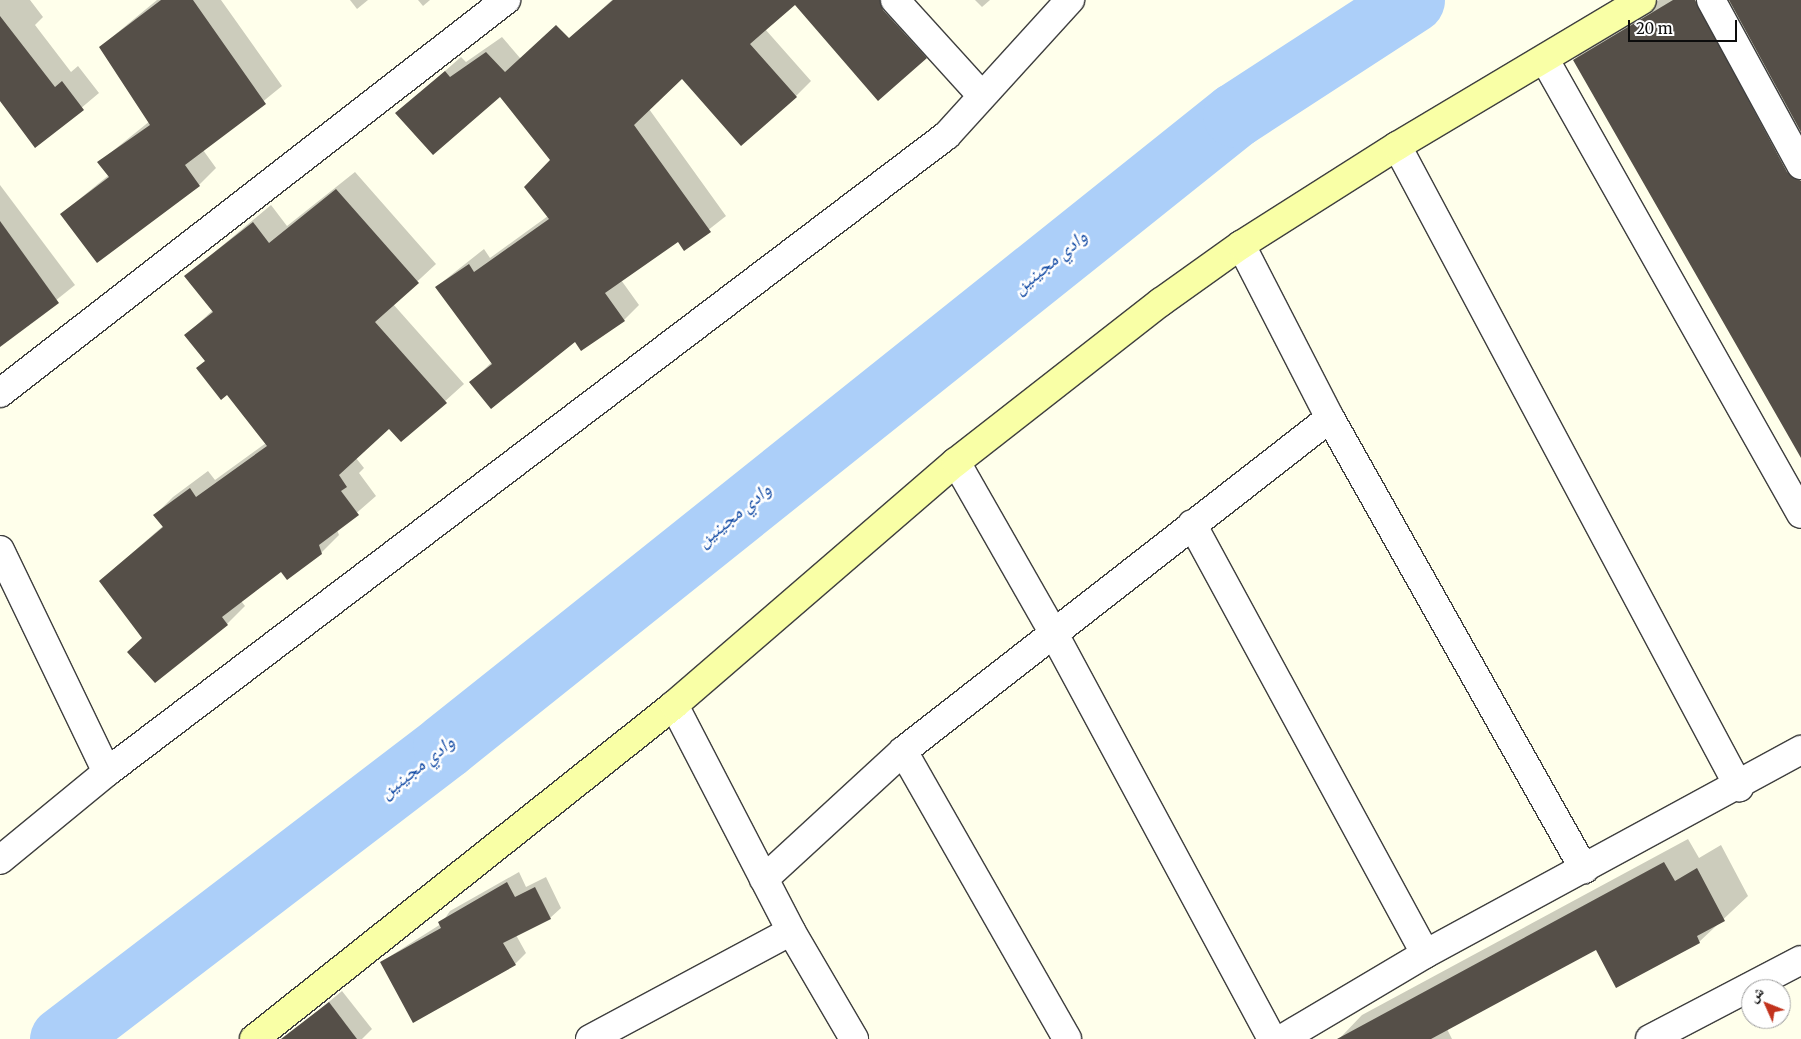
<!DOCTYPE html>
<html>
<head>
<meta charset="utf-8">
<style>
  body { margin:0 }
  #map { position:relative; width:1801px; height:1039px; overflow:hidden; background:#ffffeb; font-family:Merriweather,"Noto Naskh Arabic",serif }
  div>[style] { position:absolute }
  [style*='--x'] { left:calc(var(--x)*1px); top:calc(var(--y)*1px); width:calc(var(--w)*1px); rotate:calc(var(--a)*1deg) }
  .shadow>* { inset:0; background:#0003 }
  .river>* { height:65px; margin:-32.5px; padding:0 32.5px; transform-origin:32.5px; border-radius:32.5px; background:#accff9 }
  .building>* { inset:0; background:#554f48 }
  .roads { filter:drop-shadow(1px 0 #3f3f3f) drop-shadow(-1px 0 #3f3f3f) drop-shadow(0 1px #3f3f3f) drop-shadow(0 -1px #3f3f3f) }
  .street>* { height:28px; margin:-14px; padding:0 14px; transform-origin:14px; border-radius:14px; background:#fff }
  .secondary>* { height:28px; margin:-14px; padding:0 14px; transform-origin:14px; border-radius:14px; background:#f9ffa6 }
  span { translate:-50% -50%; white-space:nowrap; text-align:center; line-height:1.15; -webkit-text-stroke:5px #fff; paint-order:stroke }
  .water-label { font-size:19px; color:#0f48a3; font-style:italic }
  .north { position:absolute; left:1741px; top:979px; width:50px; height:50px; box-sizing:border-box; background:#fff; border:1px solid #9e9e9e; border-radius:50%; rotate:314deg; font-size:14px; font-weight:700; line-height:20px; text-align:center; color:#0c0c0c }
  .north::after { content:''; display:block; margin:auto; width:18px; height:22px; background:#c2331d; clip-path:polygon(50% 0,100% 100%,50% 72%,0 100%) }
  .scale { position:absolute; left:1628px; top:20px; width:109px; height:22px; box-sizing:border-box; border:2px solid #0c0c0c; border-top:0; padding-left:6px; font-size:15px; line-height:18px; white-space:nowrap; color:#0c0c0c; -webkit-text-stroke:4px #fff; paint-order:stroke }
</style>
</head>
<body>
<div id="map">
  <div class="shadow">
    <div style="clip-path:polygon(0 0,30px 0,43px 17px,35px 25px,71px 72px,78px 66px,99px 93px,36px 146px,0 101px)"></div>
    <div style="clip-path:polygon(157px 0,221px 0,282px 86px,203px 150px,216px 168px,199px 185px,61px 214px,109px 175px,99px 162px,150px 121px,100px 47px)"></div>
    <div style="clip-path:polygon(350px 0,368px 0,357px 9px)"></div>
    <div style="clip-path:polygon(418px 0,430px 0,423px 6px)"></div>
    <div style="clip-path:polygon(612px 0,903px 0,941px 42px,926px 57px,795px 3px,765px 29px,811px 81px,796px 96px,683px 77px,649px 109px,726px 216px,684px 249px,678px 240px,621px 280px,639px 305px,624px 320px,471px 382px,492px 362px,436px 287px,484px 249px,490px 258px,548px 216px,552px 160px,500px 95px,397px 113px,461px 57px,466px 62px,502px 37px,520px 58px,561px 46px)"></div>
    <div style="clip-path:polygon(975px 0,990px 0,982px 7px)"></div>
    <div style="clip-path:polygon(1659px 0,1801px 0,1801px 456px,1574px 60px,1598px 36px)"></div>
    <div style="clip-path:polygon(355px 172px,436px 264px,393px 304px,464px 384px,401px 441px,389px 428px,356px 458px,364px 468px,359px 473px,376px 496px,337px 530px,339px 535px,321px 553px,282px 571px,241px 601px,245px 606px,227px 624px,156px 681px,143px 638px,100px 581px,163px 526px,155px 515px,173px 497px,208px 471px,215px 480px,266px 443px,186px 335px,213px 310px,186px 276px,271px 205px,287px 226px)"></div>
    <div style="clip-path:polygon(0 185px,75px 285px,0 345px)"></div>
    <div style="clip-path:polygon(1688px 839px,1699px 858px,1721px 845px,1748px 896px,1699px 942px,1596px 948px,1447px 1029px,1452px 1039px,1339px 1039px,1362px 1015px)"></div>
    <div style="clip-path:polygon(519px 872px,526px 887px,546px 877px,561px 908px,550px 918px,516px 935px,526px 953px,515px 964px,381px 962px,441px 924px,450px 911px)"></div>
    <div style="clip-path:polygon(342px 991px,372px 1029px,362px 1039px,294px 1039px,290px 1034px)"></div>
  </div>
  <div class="river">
    <div style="--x:62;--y:1039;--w:482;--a:-37.4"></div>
    <div style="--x:445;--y:746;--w:1011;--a:-38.62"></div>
    <div style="--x:1235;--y:115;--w:211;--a:-33"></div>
  </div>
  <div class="building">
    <div style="clip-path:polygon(161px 0,193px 0,266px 104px,185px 165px,200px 186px,97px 263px,60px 214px,109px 177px,97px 162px,150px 125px,99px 47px)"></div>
    <div style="clip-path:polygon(613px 0,880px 0,883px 10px,927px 58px,878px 101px,795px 5px,750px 44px,797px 97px,741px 146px,682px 79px,634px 125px,711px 232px,684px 251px,678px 242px,605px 293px,625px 321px,581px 351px,575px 342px,491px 409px,469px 382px,492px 364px,435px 287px,469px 264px,474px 272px,549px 219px,524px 187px,550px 160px,500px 97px,433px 155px,395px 113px,445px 71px,450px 77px,486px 52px,505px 72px,556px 25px,569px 38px)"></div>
    <div style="clip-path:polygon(1673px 0,1695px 0,1787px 172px,1801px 181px,1801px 458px,1573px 60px)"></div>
    <div style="clip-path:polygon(1729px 0,1801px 0,1801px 132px)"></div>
    <div style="clip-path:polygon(0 16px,55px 87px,62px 81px,84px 110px,35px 148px,0 101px)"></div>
    <div style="clip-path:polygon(336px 189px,419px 283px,375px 322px,447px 403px,401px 442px,389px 429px,339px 475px,347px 487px,341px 491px,359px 515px,319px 545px,322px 554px,287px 580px,281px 572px,222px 617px,228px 625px,155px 683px,127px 652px,142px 638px,99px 581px,163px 527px,153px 515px,190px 488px,196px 497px,267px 446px,227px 395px,221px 400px,196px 368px,205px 361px,184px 335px,213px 312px,184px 276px,253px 222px,269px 243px)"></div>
    <div style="clip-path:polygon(0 221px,59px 303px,0 347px)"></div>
    <div style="clip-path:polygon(1664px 862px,1675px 881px,1697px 868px,1725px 921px,1697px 936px,1700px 943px,1616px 988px,1596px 950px,1431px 1039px,1337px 1039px)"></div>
    <div style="clip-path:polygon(507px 882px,515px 897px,535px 887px,551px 919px,503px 943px,516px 965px,413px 1023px,380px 962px,441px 928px,438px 922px)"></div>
    <div style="clip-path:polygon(329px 1002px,357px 1039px,281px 1039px)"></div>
  </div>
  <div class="roads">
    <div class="street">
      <div style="--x:895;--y:0;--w:128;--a:47.8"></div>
      <div style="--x:1711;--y:0;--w:188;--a:61.4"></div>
      <div style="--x:1545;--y:60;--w:521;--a:60.58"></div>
      <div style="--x:1397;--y:146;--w:727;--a:61.92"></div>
      <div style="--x:1241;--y:245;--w:195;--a:62.8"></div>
      <div style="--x:1330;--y:418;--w:518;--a:60.61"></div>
      <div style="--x:0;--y:393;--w:641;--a:-37.84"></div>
      <div style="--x:956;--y:462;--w:198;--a:60.3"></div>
      <div style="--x:1054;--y:634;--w:460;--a:61.7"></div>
      <div style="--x:1192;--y:524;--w:489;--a:61.5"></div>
      <div style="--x:0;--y:550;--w:246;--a:64.3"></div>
      <div style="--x:674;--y:705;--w:254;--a:62.6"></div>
      <div style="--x:791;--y:931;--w:125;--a:59.7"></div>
      <div style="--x:903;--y:751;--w:331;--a:60.3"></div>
      <div style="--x:0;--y:860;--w:139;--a:-39.4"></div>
      <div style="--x:107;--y:772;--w:1054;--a:-37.17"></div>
      <div style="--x:947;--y:135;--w:183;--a:-47.7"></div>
      <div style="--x:764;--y:879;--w:189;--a:-42.6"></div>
      <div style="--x:903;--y:751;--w:541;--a:-37.95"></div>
      <div style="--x:590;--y:1039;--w:228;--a:-28.2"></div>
      <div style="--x:1282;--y:1039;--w:166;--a:-30.7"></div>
      <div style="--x:1425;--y:954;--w:428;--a:-28.5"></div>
      <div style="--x:1650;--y:1039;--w:170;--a:-27.6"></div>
    </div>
    <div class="secondary">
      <div style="--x:254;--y:1039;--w:537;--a:-38.49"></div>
      <div style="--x:674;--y:705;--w:372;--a:-40.8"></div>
      <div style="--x:956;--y:462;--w:260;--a:-38"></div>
      <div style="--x:1161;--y:302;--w:98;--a:-35.5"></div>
      <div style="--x:1241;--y:245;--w:185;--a:-32.4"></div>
      <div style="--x:1397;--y:146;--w:285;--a:-30.8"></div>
    </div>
  </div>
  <div class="water-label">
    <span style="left:1050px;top:262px;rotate:-39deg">وادي مجينين</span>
    <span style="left:734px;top:515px;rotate:-39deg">وادي مجينين</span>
    <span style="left:417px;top:767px;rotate:-38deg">وادي مجينين</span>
  </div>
  <div class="north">ش</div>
  <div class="scale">20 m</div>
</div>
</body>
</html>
